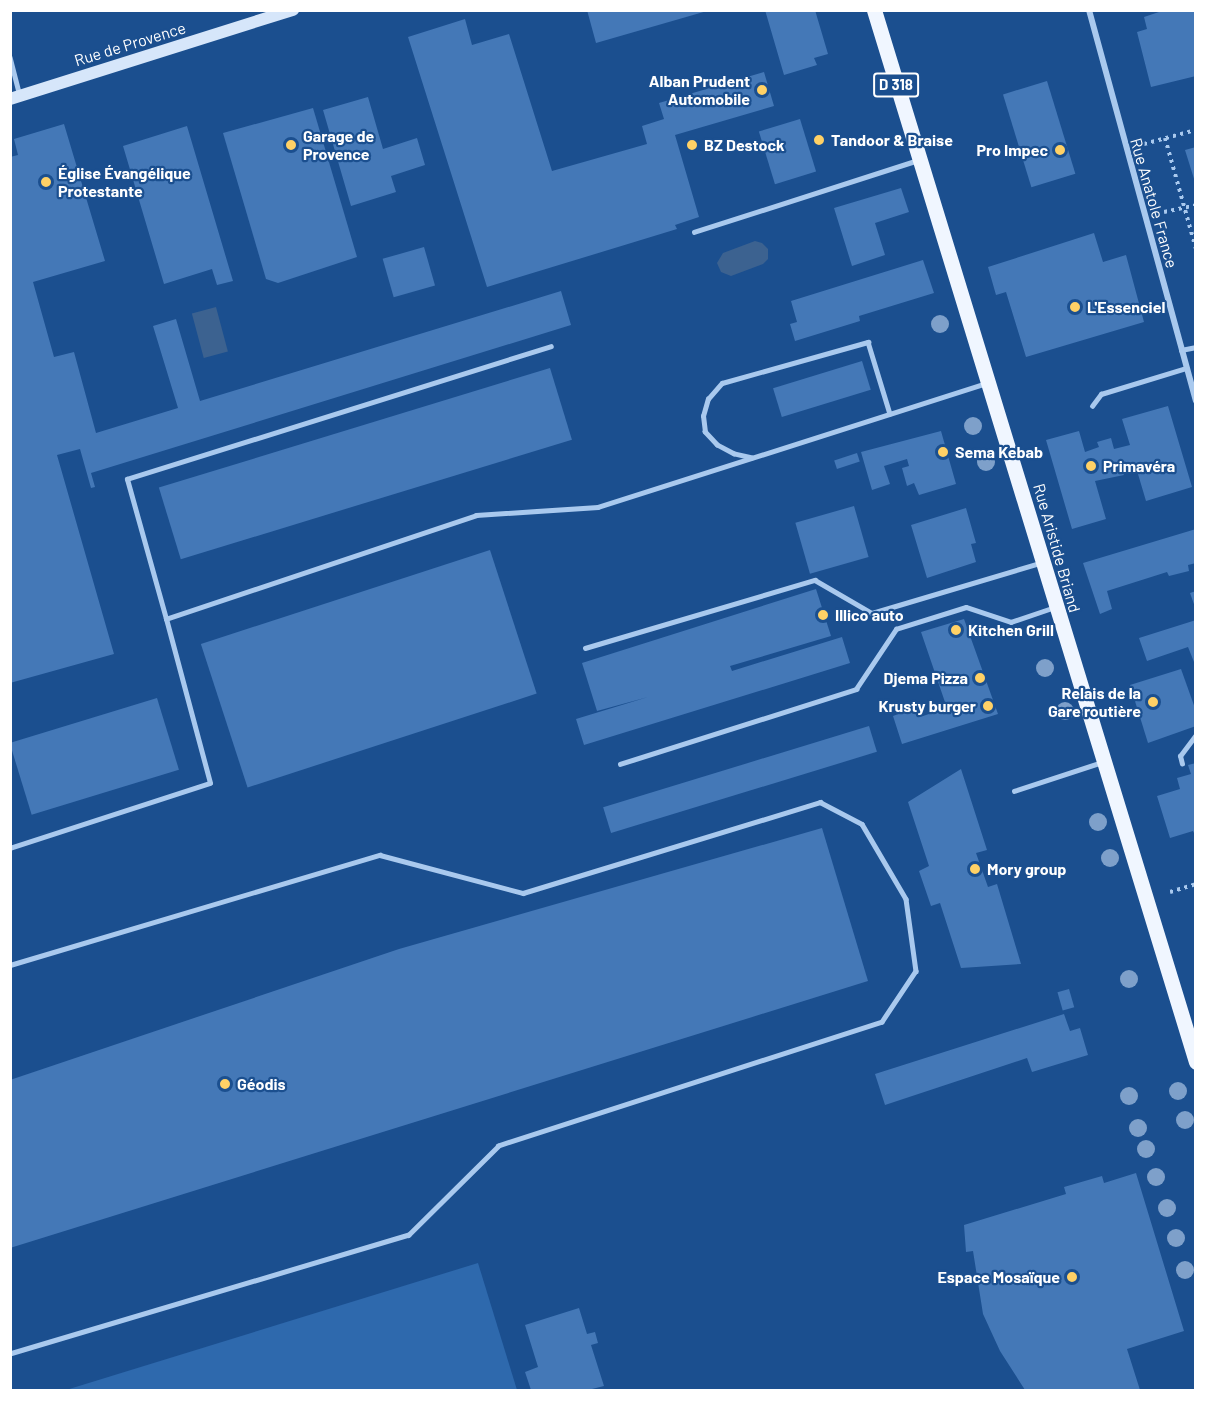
<!DOCTYPE html>
<html>
<head>
<meta charset="utf-8">
<style>
  body { margin:0 }
  #map { position:relative; width:1206px; height:1401px; overflow:hidden; background:#1b4f8f; font-family:Barlow,sans-serif }
  div>[style] { position:absolute }
  [style*='--x'] { left:calc(var(--x)*1px); top:calc(var(--y)*1px); width:calc(var(--w)*1px); rotate:calc(var(--a)*1deg) }
  .green>* { inset:0; background:#2e69ad }
  .water>* { inset:0; background:#3c6290; transform-origin:0 0 }
  .building>* { inset:0; background:#4478b7; transform-origin:0 0 }
  .path>* { height:4px; margin-top:-2px; transform-origin:0; background:repeating-linear-gradient(90deg,#a9c9ee 0 3px,transparent 0 7.5px) }
  .service>* { height:4.5px; margin:-2.25px; padding:0 2.25px; transform-origin:2.25px; border-radius:2.25px; background:#a9c9ee }
  .minor>* { height:6px; margin:-3px; padding:0 3px; transform-origin:3px; border-radius:3px; background:#a9c9ee }
  .secondary>* { height:12px; margin:-6px; padding:0 6px; transform-origin:6px; border-radius:6px; background:#d6e6fa }
  .primary>* { height:15px; margin:-7.5px; padding:0 7.5px; transform-origin:7.5px; border-radius:7.5px; background:#f0f6ff }
  .trees>* { width:18px; height:18px; margin:-9px; border-radius:50%; background:#7ea0ca }
  .dots>* { width:16px; height:16px; translate:-50% -50%; box-sizing:border-box; border:3px solid #1b4f8f; border-radius:50% }
  span { translate:-50% -50%; white-space:nowrap; text-align:center; line-height:1.15; -webkit-text-stroke:4.5px #1b4f8f; paint-order:stroke }
  .shield-label span { padding:2px 4px; background:#1b4f8f; border:2px solid; border-radius:4px; -webkit-text-stroke-width:0 }
  .shield-label { font-size:15px; color:#fff; font-weight:700 }
  .street-label { font-size:16px; color:#fff }
  .poi-label { font-size:16px; color:#fff; font-weight:700 }
  .right { translate:-100% -50%; text-align:right }
  .left { translate:0 -50%; text-align:left }
  .frame { position:absolute; inset:0; border:12px solid #fff; pointer-events:none }
</style>
</head>
<body>
<div id="map">
  <div class="green">
    <div style="clip-path:polygon(478px 1263px,517px 1390px,66px 1390px)"></div>
  </div>
  <div class="water">
    <div style="clip-path:polygon(755px 241px,762px 243px,768px 249px,768px 259px,763px 264px,731px 276px,721px 272px,717px 263px,723px 253px)"></div>
    <div style="left:216px;top:307px;width:46px;height:25px;rotate:75deg"></div>
  </div>
  <div class="building">
    <div style="clip-path:polygon(587px 10px,707px 10px,707px 11px,596px 43px)"></div>
    <div style="clip-path:polygon(765px 10px,815px 10px,828px 54px,814px 58px,817px 65px,784px 75px)"></div>
    <div style="clip-path:polygon(1165px 10px,1196px 10px,1196px 76px,1151px 87px,1137px 32px,1147px 29px,1144px 17px)"></div>
    <div style="clip-path:polygon(465px 19px,472px 45px,509px 34px,552px 171px,647px 144px,642px 126px,664px 119px,659px 103px,764px 72px,774px 106px,675px 135px,699px 217px,675px 225px,677px 229px,487px 287px,408px 37px)"></div>
    <div style="left:1047px;top:81px;width:97px;height:46px;rotate:73deg"></div>
    <div style="clip-path:polygon(368px 97px,383px 149px,417px 138px,425px 165px,391px 176px,396px 192px,351px 206px,323px 110px)"></div>
    <div style="clip-path:polygon(313px 108px,357px 257px,278px 283px,266px 279px,223px 133px)"></div>
    <div style="left:800px;top:119px;width:55px;height:43px;rotate:73deg"></div>
    <div style="clip-path:polygon(64px 124px,105px 261px,33px 282px,54px 357px,74px 352px,96px 433px,178px 408px,153px 326px,176px 319px,200px 401px,561px 291px,571px 325px,91px 473px,95px 487px,91px 488px,80px 449px,57px 455px,114px 654px,10px 683px,10px 157px,18px 155px,14px 139px)"></div>
    <div style="clip-path:polygon(187px 126px,233px 281px,217px 285px,212px 269px,164px 284px,123px 146px)"></div>
    <div style="clip-path:polygon(1196px 147px,1196px 182px,1195px 182px,1185px 150px)"></div>
    <div style="clip-path:polygon(901px 188px,909px 212px,875px 223px,885px 255px,852px 266px,834px 208px)"></div>
    <div style="clip-path:polygon(1094px 233px,1103px 262px,1126px 255px,1144px 322px,1026px 357px,1006px 292px,996px 295px,988px 267px)"></div>
    <div style="left:424px;top:247px;width:40px;height:43px;rotate:74deg"></div>
    <div style="clip-path:polygon(923px 260px,934px 293px,859px 316px,860px 321px,795px 341px,790px 324px,797px 322px,791px 301px)"></div>
    <div style="left:862px;top:361px;width:30px;height:93px;rotate:73deg"></div>
    <div style="left:550px;top:368px;width:75px;height:409px;rotate:73deg"></div>
    <div style="clip-path:polygon(1168px 406px,1192px 487px,1146px 501px,1135px 464px,1122px 468px,1124px 475px,1095px 481px,1106px 519px,1072px 529px,1046px 440px,1079px 431px,1085px 452px,1099px 447px,1097px 442px,1111px 438px,1114px 449px,1130px 445px,1122px 419px)"></div>
    <div style="clip-path:polygon(941px 431px,956px 484px,919px 495px,914px 483px,907px 486px,902px 468px,909px 466px,907px 459px,884px 466px,890px 484px,872px 490px,861px 452px)"></div>
    <div style="left:857px;top:453px;width:9px;height:24px;rotate:72deg"></div>
    <div style="left:854px;top:506px;width:53px;height:61px;rotate:74deg"></div>
    <div style="clip-path:polygon(966px 508px,976px 543px,971px 544px,976px 562px,927px 578px,911px 525px)"></div>
    <div style="clip-path:polygon(1196px 529px,1196px 563px,1188px 565px,1189px 571px,1169px 576px,1167px 572px,1107px 591px,1112px 609px,1100px 614px,1083px 563px)"></div>
    <div style="left:490px;top:550px;width:151px;height:304px;rotate:72deg"></div>
    <div style="clip-path:polygon(816px 589px,831px 636px,730px 666px,732px 671px,842px 637px,850px 663px,584px 745px,576px 719px,648px 697px,597px 711px,582px 663px)"></div>
    <div style="clip-path:polygon(1196px 591px,1196px 607px,1195px 607px,1190px 593px)"></div>
    <div style="clip-path:polygon(964px 619px,998px 714px,902px 744px,893px 716px,920px 706px,923px 716px,947px 708px,921px 632px)"></div>
    <div style="clip-path:polygon(1196px 620px,1196px 667px,1188px 647px,1147px 661px,1139px 638px)"></div>
    <div style="clip-path:polygon(1181px 669px,1196px 711px,1196px 726px,1148px 743px,1130px 685px)"></div>
    <div style="left:157px;top:698px;width:75px;height:154px;rotate:73deg"></div>
    <div style="left:869px;top:726px;width:27px;height:278px;rotate:73deg"></div>
    <div style="clip-path:polygon(1196px 763px,1196px 837px,1193px 831px,1170px 838px,1157px 796px,1180px 789px,1177px 778px,1191px 774px,1188px 765px)"></div>
    <div style="clip-path:polygon(961px 769px,987px 850px,976px 853px,988px 887px,997px 884px,1021px 964px,961px 968px,940px 903px,931px 906px,919px 871px,929px 866px,908px 802px)"></div>
    <div style="clip-path:polygon(822px 828px,868px 981px,10px 1248px,10px 1080px,399px 949px)"></div>
    <div style="left:1069px;top:989px;width:19px;height:12px;rotate:74deg"></div>
    <div style="clip-path:polygon(1064px 1014px,1070px 1031px,1080px 1028px,1088px 1055px,1032px 1072px,1027px 1058px,885px 1105px,875px 1074px)"></div>
    <div style="clip-path:polygon(1136px 1173px,1184px 1331px,1127px 1349px,1140px 1390px,1025px 1390px,1000px 1351px,983px 1314px,973px 1251px,966px 1252px,964px 1225px,1066px 1194px,1064px 1187px,1102px 1176px,1104px 1183px)"></div>
    <div style="clip-path:polygon(579px 1308px,587px 1334px,595px 1332px,598px 1343px,591px 1345px,604px 1386px,588px 1390px,531px 1390px,525px 1372px,538px 1367px,525px 1325px)"></div>
  </div>
  <div class="path">
    <div style="--x:1165;--y:138;--w:115;--a:74.4"></div>
    <div style="--x:1144;--y:144;--w:54;--a:-15.1"></div>
    <div style="--x:1164;--y:212;--w:33;--a:-12"></div>
    <div style="--x:1170;--y:892;--w:27;--a:-17"></div>
  </div>
  <div class="service">
    <div style="--x:10;--y:57;--w:40;--a:75.6"></div>
    <div style="--x:694;--y:232;--w:235;--a:-17.8"></div>
    <div style="--x:1181;--y:350;--w:15;--a:-11"></div>
    <div style="--x:1092;--y:406;--w:15;--a:-53"></div>
    <div style="--x:1101;--y:394;--w:89;--a:-17"></div>
    <div style="--x:752;--y:458;--w:18;--a:-167"></div>
    <div style="--x:734;--y:454;--w:19;--a:-152"></div>
    <div style="--x:717;--y:445;--w:18;--a:-133"></div>
    <div style="--x:705;--y:432;--w:16;--a:-97"></div>
    <div style="--x:703;--y:416;--w:18;--a:-74"></div>
    <div style="--x:708;--y:399;--w:21;--a:-49"></div>
    <div style="--x:722;--y:383;--w:152;--a:-15.7"></div>
    <div style="--x:868;--y:342;--w:75;--a:73"></div>
    <div style="--x:166;--y:619;--w:145;--a:-105.6"></div>
    <div style="--x:127;--y:479;--w:444;--a:-17.4"></div>
    <div style="--x:585;--y:648;--w:240;--a:-16.5"></div>
    <div style="--x:815;--y:580;--w:66;--a:30.1"></div>
    <div style="--x:872;--y:613;--w:175;--a:-16.6"></div>
    <div style="--x:620;--y:764;--w:248;--a:-17.6"></div>
    <div style="--x:856;--y:689;--w:72;--a:-56.3"></div>
    <div style="--x:896;--y:629;--w:73;--a:-17.4"></div>
    <div style="--x:966;--y:607;--w:47;--a:18.4"></div>
    <div style="--x:1011;--y:622;--w:46;--a:-18.8"></div>
    <div style="--x:1182;--y:764;--w:8;--a:-104"></div>
    <div style="--x:1180;--y:756;--w:26;--a:-53"></div>
    <div style="--x:1014;--y:791;--w:93;--a:-18.2"></div>
    <div style="--x:10;--y:848;--w:210;--a:-18"></div>
    <div style="--x:210;--y:783;--w:170;--a:-105"></div>
    <div style="--x:166;--y:619;--w:327;--a:-18.5"></div>
    <div style="--x:476;--y:515;--w:122;--a:-3.8"></div>
    <div style="--x:598;--y:507;--w:407;--a:-17.7"></div>
    <div style="--x:10;--y:965;--w:386;--a:-16.6"></div>
    <div style="--x:380;--y:855;--w:148;--a:14.9"></div>
    <div style="--x:523;--y:893;--w:311;--a:-17"></div>
    <div style="--x:820;--y:802;--w:47;--a:27.6"></div>
    <div style="--x:862;--y:824;--w:87;--a:59.6"></div>
    <div style="--x:906;--y:899;--w:73;--a:82.1"></div>
    <div style="--x:916;--y:971;--w:61;--a:123.7"></div>
    <div style="--x:882;--y:1022;--w:403;--a:162.1"></div>
    <div style="--x:499;--y:1146;--w:127;--a:135.3"></div>
    <div style="--x:409;--y:1235;--w:416;--a:163.4"></div>
  </div>
  <div class="minor">
    <div style="--x:1089;--y:10;--w:405;--a:74.7"></div>
  </div>
  <div class="secondary">
    <div style="--x:10;--y:99;--w:297;--a:-17.5"></div>
  </div>
  <div class="primary">
    <div style="--x:874;--y:10;--w:1100;--a:72.98"></div>
  </div>
  <div class="trees">
    <div style="left:940px;top:324px"></div>
    <div style="left:973px;top:426px"></div>
    <div style="left:986px;top:462px"></div>
    <div style="left:1045px;top:668px"></div>
    <div style="left:1065px;top:711px"></div>
    <div style="left:1098px;top:822px"></div>
    <div style="left:1110px;top:858px"></div>
    <div style="left:1129px;top:979px"></div>
    <div style="left:1178px;top:1091px"></div>
    <div style="left:1129px;top:1096px"></div>
    <div style="left:1185px;top:1120px"></div>
    <div style="left:1138px;top:1128px"></div>
    <div style="left:1146px;top:1149px"></div>
    <div style="left:1156px;top:1177px"></div>
    <div style="left:1167px;top:1208px"></div>
    <div style="left:1176px;top:1238px"></div>
    <div style="left:1185px;top:1270px"></div>
  </div>
  <div class="dots">
    <div style="left:762px;top:90px;background:#ffd166"></div>
    <div style="left:819px;top:140px;background:#ffd166"></div>
    <div style="left:291px;top:145px;background:#ffd166"></div>
    <div style="left:692px;top:145px;background:#ffd166"></div>
    <div style="left:1060px;top:150px;background:#ffd166"></div>
    <div style="left:46px;top:182px;background:#ffd166"></div>
    <div style="left:1075px;top:307px;background:#ffd166"></div>
    <div style="left:943px;top:452px;background:#ffd166"></div>
    <div style="left:1091px;top:466px;background:#ffd166"></div>
    <div style="left:823px;top:615px;background:#ffd166"></div>
    <div style="left:956px;top:630px;background:#ffd166"></div>
    <div style="left:980px;top:678px;background:#ffd166"></div>
    <div style="left:1153px;top:702px;background:#ffd166"></div>
    <div style="left:988px;top:706px;background:#ffd166"></div>
    <div style="left:975px;top:869px;background:#ffd166"></div>
    <div style="left:225px;top:1084px;background:#ffd166"></div>
    <div style="left:1072px;top:1277px;background:#ffd166"></div>
  </div>
  <div class="shield-label">
    <span style="left:896px;top:85px">D 318</span>
  </div>
  <div class="street-label">
    <span style="left:130px;top:44px;rotate:-17deg">Rue de Provence</span>
    <span style="left:1154px;top:203px;rotate:74deg">Rue Anatole France</span>
    <span style="left:1057px;top:548px;rotate:74deg">Rue Aristide Briand</span>
  </div>
  <div class="poi-label">
    <span class="right" style="left:750px;top:90px">Alban Prudent<br>Automobile</span>
    <span class="left" style="left:303px;top:145px">Garage de<br>Provence</span>
    <span class="left" style="left:831px;top:140px">Tandoor &amp; Braise</span>
    <span class="left" style="left:704px;top:145px">BZ Destock</span>
    <span class="right" style="left:1048px;top:150px">Pro Impec</span>
    <span class="left" style="left:58px;top:182px">Église Évangélique<br>Protestante</span>
    <span class="left" style="left:1087px;top:307px">L'Essenciel</span>
    <span class="left" style="left:955px;top:452px">Sema Kebab</span>
    <span class="left" style="left:1103px;top:466px">Primavéra</span>
    <span class="left" style="left:835px;top:615px">Illico auto</span>
    <span class="left" style="left:968px;top:630px">Kitchen Grill</span>
    <span class="right" style="left:968px;top:678px">Djema Pizza</span>
    <span class="right" style="left:1141px;top:702px">Relais de la<br>Gare routière</span>
    <span class="right" style="left:976px;top:706px">Krusty burger</span>
    <span class="left" style="left:987px;top:869px">Mory group</span>
    <span class="left" style="left:237px;top:1084px">Géodis</span>
    <span class="right" style="left:1060px;top:1277px">Espace Mosaïque</span>
  </div>
  <div class="frame"></div>
</div>
</body>
</html>
